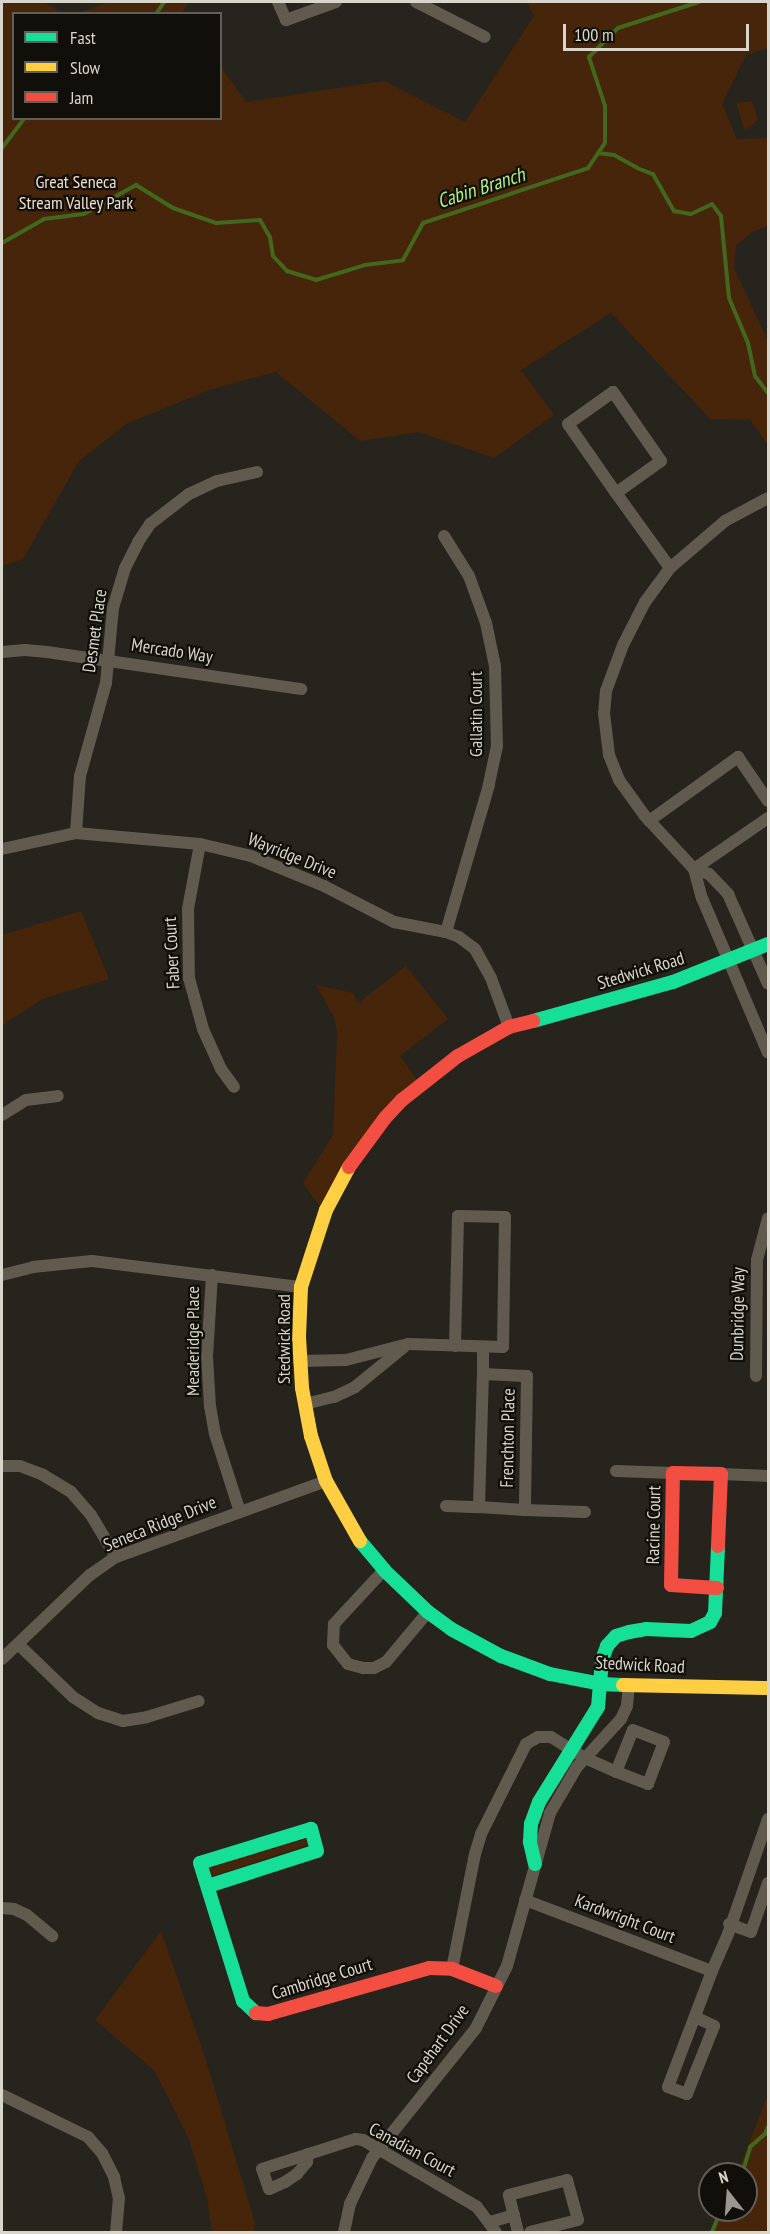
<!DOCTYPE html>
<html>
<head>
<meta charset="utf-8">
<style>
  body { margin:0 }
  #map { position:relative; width:770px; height:2234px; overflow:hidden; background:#26241c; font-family:"PT Sans Narrow",sans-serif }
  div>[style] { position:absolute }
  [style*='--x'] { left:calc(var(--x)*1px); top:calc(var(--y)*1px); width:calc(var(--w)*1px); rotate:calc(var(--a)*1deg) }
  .green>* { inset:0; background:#46250b }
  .stream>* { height:4px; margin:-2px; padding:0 2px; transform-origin:2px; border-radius:2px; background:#43681d }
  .street>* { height:12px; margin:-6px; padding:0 6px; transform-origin:6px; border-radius:6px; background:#615a4f }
  .fast>* { height:14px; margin:-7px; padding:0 7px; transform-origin:7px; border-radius:7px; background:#16e098 }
  .slow>* { height:14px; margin:-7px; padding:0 7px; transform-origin:7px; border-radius:7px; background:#ffcf43 }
  .jam>* { height:14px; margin:-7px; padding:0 7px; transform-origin:7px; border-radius:7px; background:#f24e42 }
  span { translate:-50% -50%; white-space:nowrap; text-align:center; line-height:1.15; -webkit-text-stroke:4.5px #110f09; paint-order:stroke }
  .park-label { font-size:18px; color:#f1dbce }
  .street-label { font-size:18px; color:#d8d5cb }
  .water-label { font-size:20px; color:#b4ee83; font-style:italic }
  .frame { position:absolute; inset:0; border:3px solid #d8d5cb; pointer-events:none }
  .legend { position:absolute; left:12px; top:12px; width:210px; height:108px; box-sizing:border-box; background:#110f09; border:2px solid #615e57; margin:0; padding:8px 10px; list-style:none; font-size:18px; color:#d8d5cb }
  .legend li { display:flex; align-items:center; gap:12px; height:30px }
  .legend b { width:30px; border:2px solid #615e57 }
  .north { position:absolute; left:698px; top:2162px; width:60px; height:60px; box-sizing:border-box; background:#110f09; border:2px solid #615e57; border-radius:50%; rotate:343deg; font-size:16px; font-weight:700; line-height:24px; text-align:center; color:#d8d5cb }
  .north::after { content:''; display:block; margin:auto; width:21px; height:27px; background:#9a978e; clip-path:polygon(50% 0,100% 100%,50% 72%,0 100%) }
  .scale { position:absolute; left:563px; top:24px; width:186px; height:27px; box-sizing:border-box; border:3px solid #d8d5cb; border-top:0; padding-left:8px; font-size:18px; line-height:21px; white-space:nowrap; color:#d8d5cb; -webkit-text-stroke:4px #110f09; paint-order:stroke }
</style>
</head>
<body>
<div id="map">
  <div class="green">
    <div style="clip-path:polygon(2px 2px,42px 2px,64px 13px,14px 14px,14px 118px,220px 118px,221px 67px,246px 102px,384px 81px,465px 122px,534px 16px,527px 2px,768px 2px,768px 48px,746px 55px,722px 104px,737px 139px,768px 138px,768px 226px,752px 232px,736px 246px,734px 268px,768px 341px,768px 445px,750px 420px,710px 419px,611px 313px,521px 370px,554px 415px,494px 458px,419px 432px,360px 441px,276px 372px,209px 390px,126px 424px,79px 461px,23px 559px,2px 566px)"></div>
    <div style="clip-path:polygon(108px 2px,189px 2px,182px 13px,79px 13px)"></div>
    <div style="clip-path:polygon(752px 101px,758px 120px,745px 131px,736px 103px)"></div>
    <div style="clip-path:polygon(81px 911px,109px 979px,45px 998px,2px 1025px,2px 935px)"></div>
    <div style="clip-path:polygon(406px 966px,448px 1019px,400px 1056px,421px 1085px,393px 1109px,323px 1211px,303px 1183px,333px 1135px,337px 1033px,335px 1019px,316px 985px,353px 993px,358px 1003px)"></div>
    <div style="clip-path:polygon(306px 1839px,308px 1845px,213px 1876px,210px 1875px,210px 1868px)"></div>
    <div style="clip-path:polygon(161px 1931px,204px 2054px,255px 2223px,254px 2232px,212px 2232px,207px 2198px,188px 2137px,154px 2070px,95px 2020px)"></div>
    <div style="clip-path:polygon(768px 2094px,768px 2232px,714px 2232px,723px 2210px,746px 2210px,746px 2174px,737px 2174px)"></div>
  </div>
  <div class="stream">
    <div style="--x:156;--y:14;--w:14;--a:-56"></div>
    <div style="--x:2;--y:148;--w:38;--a:-53"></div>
    <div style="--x:598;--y:153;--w:16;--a:7"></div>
    <div style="--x:614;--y:155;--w:26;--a:29"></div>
    <div style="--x:637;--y:168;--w:17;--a:21"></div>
    <div style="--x:653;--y:174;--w:43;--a:60.4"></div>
    <div style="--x:674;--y:211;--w:17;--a:10"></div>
    <div style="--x:691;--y:214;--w:23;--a:-25"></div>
    <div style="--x:712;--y:204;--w:15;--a:53"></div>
    <div style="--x:721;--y:216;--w:82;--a:84.4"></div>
    <div style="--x:729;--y:298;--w:49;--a:67.1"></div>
    <div style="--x:748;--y:343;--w:34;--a:78"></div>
    <div style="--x:755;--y:376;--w:21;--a:53"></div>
    <div style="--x:2;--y:243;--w:48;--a:-29.7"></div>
    <div style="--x:44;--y:219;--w:40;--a:-7.1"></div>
    <div style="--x:84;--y:214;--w:60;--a:-29.1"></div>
    <div style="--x:136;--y:185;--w:44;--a:31.9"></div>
    <div style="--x:173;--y:208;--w:46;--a:19.2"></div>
    <div style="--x:216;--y:223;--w:44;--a:-3.9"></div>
    <div style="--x:260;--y:220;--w:20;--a:60"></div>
    <div style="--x:270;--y:237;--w:19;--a:81"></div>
    <div style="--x:273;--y:256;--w:21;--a:47"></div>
    <div style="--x:287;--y:271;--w:30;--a:17"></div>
    <div style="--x:316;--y:280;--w:51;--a:-17"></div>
    <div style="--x:365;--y:265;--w:38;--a:-7"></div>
    <div style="--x:403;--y:260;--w:42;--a:-61.6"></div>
    <div style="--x:423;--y:223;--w:174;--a:-18.4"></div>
    <div style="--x:588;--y:168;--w:30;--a:-56"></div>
    <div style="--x:605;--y:143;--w:37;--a:-90"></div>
    <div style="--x:605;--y:106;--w:52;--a:-108.1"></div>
    <div style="--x:589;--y:57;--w:41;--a:-45"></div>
    <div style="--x:618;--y:28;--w:85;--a:-17.8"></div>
    <div style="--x:742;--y:2174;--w:28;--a:-73"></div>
    <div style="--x:750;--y:2147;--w:20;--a:-41"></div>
    <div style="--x:765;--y:2134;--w:8;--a:-67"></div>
    <div style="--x:712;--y:2232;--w:24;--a:-68"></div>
  </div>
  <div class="street">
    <div style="--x:278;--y:2;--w:20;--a:66"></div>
    <div style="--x:286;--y:20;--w:53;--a:-19.8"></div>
    <div style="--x:416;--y:2;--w:77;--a:26.9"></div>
    <div style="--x:616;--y:493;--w:55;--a:-35.4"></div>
    <div style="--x:661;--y:461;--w:84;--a:-124.8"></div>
    <div style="--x:613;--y:392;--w:55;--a:144.6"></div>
    <div style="--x:568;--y:424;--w:84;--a:55.2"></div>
    <div style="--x:616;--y:493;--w:92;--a:54.2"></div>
    <div style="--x:768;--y:498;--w:49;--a:151.9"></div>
    <div style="--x:725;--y:521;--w:72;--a:139.5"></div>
    <div style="--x:670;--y:568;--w:42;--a:126.3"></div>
    <div style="--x:645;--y:602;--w:48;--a:117.1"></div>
    <div style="--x:623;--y:645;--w:49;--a:110.3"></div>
    <div style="--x:606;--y:691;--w:22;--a:95"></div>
    <div style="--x:604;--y:713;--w:42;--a:83.2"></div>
    <div style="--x:609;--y:755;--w:27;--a:68"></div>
    <div style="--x:619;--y:780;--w:44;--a:54.2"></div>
    <div style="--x:645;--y:816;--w:72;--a:47.2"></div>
    <div style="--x:694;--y:869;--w:16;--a:18"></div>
    <div style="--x:709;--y:874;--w:28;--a:46"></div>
    <div style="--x:728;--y:894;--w:98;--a:66"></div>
    <div style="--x:444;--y:536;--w:47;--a:58"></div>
    <div style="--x:469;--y:576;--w:50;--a:70.1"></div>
    <div style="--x:486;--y:623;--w:44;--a:78.2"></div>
    <div style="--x:495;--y:666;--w:80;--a:88.6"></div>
    <div style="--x:497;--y:746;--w:40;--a:102"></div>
    <div style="--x:489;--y:785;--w:153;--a:106.3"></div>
    <div style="--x:2;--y:652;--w:23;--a:-5"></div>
    <div style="--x:25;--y:650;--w:22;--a:5"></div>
    <div style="--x:47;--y:652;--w:257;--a:8.3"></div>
    <div style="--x:649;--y:821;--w:110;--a:-35.7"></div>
    <div style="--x:738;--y:757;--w:53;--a:55.7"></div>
    <div style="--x:76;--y:833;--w:57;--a:-86"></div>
    <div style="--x:80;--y:776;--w:97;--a:-74.4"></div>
    <div style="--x:106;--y:683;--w:75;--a:-84.7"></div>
    <div style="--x:113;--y:608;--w:42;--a:-73.3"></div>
    <div style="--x:125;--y:568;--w:29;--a:-63"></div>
    <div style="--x:138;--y:542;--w:22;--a:-56"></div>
    <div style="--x:150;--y:524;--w:49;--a:-37.6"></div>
    <div style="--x:189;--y:494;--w:31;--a:-25"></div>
    <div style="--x:217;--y:481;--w:41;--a:-12.7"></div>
    <div style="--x:200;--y:844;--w:66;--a:100.5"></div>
    <div style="--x:188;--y:909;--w:69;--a:89.2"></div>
    <div style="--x:189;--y:978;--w:53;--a:74.6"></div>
    <div style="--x:203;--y:1029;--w:44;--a:65.8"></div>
    <div style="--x:221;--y:1069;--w:22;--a:54"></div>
    <div style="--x:2;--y:849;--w:76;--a:-12.2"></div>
    <div style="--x:76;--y:833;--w:124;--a:5.1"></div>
    <div style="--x:200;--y:844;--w:52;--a:13.2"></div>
    <div style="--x:251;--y:856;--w:79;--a:22.3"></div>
    <div style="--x:324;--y:886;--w:79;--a:27.2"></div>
    <div style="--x:394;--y:922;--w:53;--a:10.9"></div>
    <div style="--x:446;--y:932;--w:14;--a:21"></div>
    <div style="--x:459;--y:937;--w:20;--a:37"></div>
    <div style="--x:475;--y:949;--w:33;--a:61"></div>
    <div style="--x:491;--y:978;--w:52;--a:69.8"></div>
    <div style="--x:694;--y:869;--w:30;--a:75"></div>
    <div style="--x:702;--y:898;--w:168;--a:66.9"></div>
    <div style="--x:694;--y:869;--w:90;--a:-34.6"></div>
    <div style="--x:2;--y:1115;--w:28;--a:-32"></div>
    <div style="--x:26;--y:1100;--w:32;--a:-7"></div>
    <div style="--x:2;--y:1275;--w:32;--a:-14"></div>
    <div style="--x:33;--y:1267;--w:59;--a:-5.8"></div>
    <div style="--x:92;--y:1261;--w:211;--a:7.1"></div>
    <div style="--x:212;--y:1275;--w:81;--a:93.5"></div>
    <div style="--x:207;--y:1356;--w:50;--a:86.6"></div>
    <div style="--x:210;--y:1406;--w:28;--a:80"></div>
    <div style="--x:215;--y:1434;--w:82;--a:72.2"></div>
    <div style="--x:299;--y:1361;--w:47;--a:-1.2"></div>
    <div style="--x:346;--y:1360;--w:64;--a:-14.5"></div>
    <div style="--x:408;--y:1344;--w:95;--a:1.8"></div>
    <div style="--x:503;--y:1347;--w:130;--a:-89.1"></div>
    <div style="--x:505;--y:1217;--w:47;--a:-178.8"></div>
    <div style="--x:458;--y:1216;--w:130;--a:91.3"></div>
    <div style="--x:483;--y:1374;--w:44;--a:2.6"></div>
    <div style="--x:527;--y:1376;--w:134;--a:90.9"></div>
    <div style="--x:525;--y:1510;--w:46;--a:-176.3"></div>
    <div style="--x:479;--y:1507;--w:133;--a:-88.3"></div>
    <div style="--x:483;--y:1374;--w:27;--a:-90"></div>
    <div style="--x:756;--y:1376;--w:116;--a:-89.5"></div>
    <div style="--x:757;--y:1260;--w:43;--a:-75.3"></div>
    <div style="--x:305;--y:1404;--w:30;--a:-14"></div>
    <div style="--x:334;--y:1397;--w:23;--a:-25"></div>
    <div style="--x:355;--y:1387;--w:63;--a:-39.2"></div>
    <div style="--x:2;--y:1466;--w:18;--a:0"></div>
    <div style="--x:20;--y:1466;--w:25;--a:21"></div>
    <div style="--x:43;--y:1475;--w:33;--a:31"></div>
    <div style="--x:71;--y:1492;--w:30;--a:49"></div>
    <div style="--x:91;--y:1515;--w:49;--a:59.2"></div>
    <div style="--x:616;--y:1471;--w:57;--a:2"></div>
    <div style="--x:721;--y:1474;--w:47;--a:2.4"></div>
    <div style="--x:446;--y:1506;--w:33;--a:2"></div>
    <div style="--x:525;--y:1510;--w:60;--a:1.9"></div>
    <div style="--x:384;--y:1570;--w:74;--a:132.8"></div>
    <div style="--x:334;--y:1624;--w:21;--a:93"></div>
    <div style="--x:333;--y:1645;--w:24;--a:52"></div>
    <div style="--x:348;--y:1664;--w:16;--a:15"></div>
    <div style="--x:363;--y:1668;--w:11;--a:0"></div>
    <div style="--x:374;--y:1668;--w:13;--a:-27"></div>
    <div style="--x:386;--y:1662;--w:65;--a:-50"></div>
    <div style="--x:18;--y:1644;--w:76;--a:43.9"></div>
    <div style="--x:73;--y:1697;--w:30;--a:33"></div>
    <div style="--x:98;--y:1713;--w:26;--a:18"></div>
    <div style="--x:123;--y:1721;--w:24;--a:-9"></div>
    <div style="--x:147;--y:1717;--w:54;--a:-17.1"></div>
    <div style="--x:2;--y:1659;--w:122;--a:-43.7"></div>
    <div style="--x:90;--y:1575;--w:32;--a:-35"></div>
    <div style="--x:116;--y:1557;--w:223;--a:-19.9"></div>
    <div style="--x:525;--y:1900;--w:200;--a:20.8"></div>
    <div style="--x:2;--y:1908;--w:12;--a:5"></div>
    <div style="--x:14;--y:1909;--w:14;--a:25"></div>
    <div style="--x:27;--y:1915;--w:33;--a:40"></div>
    <div style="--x:729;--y:1924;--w:23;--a:20"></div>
    <div style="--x:751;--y:1932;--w:52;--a:-70.9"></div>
    <div style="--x:452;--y:1969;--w:117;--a:-78.7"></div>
    <div style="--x:475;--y:1854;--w:21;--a:-73"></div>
    <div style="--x:481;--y:1834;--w:101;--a:-63.4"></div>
    <div style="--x:526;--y:1744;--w:14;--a:-30"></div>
    <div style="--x:538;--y:1737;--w:13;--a:0"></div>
    <div style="--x:551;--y:1737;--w:40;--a:32"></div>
    <div style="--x:585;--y:1758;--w:34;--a:24"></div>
    <div style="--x:616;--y:1772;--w:45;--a:-68"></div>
    <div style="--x:633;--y:1730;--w:33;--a:21"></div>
    <div style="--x:664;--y:1742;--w:45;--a:110.9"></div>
    <div style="--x:648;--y:1784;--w:34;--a:-159"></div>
    <div style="--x:695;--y:2017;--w:21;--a:25"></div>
    <div style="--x:714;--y:2026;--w:73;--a:111.7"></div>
    <div style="--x:687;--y:2094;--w:20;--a:-160"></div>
    <div style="--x:668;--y:2087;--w:124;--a:-69.2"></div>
    <div style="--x:712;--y:1971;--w:40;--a:-66.6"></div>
    <div style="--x:728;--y:1934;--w:122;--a:-70.8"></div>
    <div style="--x:2;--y:2095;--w:96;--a:26"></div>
    <div style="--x:88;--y:2137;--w:21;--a:49"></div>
    <div style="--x:102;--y:2153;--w:27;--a:63"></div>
    <div style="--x:114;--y:2177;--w:22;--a:77"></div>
    <div style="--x:119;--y:2198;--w:34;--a:95"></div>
    <div style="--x:308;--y:2154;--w:8;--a:97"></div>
    <div style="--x:307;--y:2162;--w:16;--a:130"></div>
    <div style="--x:297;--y:2174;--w:14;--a:146"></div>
    <div style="--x:285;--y:2182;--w:17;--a:156"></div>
    <div style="--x:269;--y:2189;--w:21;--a:-109"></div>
    <div style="--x:262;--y:2169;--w:88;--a:-17.8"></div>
    <div style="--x:346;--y:2142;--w:10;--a:-17"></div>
    <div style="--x:356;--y:2139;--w:7;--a:8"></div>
    <div style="--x:363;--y:2140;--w:132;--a:30.4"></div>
    <div style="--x:477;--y:2207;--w:31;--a:53"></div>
    <div style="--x:490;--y:2222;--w:25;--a:-16"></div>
    <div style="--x:344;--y:2232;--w:29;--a:-78"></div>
    <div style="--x:350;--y:2204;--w:51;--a:-64.4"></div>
    <div style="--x:372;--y:2158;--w:166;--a:-51.3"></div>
    <div style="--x:476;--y:2028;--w:69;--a:-63.4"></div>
    <div style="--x:507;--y:1966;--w:159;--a:-74.3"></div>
    <div style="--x:550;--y:1813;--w:53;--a:-59.6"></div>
    <div style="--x:577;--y:1767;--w:65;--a:-47.5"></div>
    <div style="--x:621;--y:1719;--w:14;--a:-65"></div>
    <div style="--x:627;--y:1706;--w:22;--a:-85"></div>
    <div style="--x:518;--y:2232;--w:38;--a:-104"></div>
    <div style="--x:509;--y:2195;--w:60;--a:-14.5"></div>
    <div style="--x:567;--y:2180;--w:41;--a:74.6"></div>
    <div style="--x:578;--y:2220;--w:49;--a:166"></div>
  </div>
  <div class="fast">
    <div style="--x:533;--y:1021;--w:145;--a:-15.6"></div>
    <div style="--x:673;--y:982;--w:102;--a:-21.8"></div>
    <div style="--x:360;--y:1541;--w:38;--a:50"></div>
    <div style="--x:384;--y:1570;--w:61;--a:43.7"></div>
    <div style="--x:428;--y:1612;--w:29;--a:36"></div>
    <div style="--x:451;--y:1629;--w:57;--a:28.4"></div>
    <div style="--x:501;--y:1656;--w:52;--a:20.2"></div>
    <div style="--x:550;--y:1674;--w:53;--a:10.9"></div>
    <div style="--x:602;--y:1684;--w:21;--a:3"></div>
    <div style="--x:535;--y:1864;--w:23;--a:-103"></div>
    <div style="--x:530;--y:1842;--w:18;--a:-87"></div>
    <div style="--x:531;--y:1824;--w:23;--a:-70"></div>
    <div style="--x:539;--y:1802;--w:112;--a:-58.2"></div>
    <div style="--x:598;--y:1707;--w:47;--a:-85.1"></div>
    <div style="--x:602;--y:1660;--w:15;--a:-70"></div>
    <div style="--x:607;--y:1646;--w:13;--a:-48"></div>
    <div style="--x:616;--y:1636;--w:14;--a:-17"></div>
    <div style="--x:629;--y:1632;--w:17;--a:-10"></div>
    <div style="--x:646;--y:1629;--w:45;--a:2.5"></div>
    <div style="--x:691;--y:1631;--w:21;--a:-25"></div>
    <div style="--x:710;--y:1622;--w:10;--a:-61"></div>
    <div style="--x:715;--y:1613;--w:67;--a:-87.4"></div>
    <div style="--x:208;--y:1886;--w:114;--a:-17.8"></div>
    <div style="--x:317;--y:1851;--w:23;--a:-105"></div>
    <div style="--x:311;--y:1829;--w:116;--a:163"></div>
    <div style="--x:200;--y:1863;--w:145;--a:72.7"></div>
    <div style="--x:243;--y:2001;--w:18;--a:43"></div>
  </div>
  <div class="slow">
    <div style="--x:349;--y:1167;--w:49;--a:118.1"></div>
    <div style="--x:326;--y:1210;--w:81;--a:108"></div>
    <div style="--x:301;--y:1287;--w:50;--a:92.3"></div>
    <div style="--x:299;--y:1337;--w:51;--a:86.6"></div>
    <div style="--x:302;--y:1388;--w:49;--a:79.4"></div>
    <div style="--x:311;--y:1436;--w:47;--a:71.6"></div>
    <div style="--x:326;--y:1481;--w:69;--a:60.5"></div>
    <div style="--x:623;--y:1685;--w:145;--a:1.2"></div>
  </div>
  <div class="jam">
    <div style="--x:349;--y:1167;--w:61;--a:-53.7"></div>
    <div style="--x:385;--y:1118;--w:25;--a:-47"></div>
    <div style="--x:402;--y:1100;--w:71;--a:-38.2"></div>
    <div style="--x:458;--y:1056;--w:59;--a:-29.6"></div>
    <div style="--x:509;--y:1027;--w:25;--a:-14"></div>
    <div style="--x:717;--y:1588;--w:46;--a:-176.3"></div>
    <div style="--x:671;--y:1585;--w:112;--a:-89"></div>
    <div style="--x:673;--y:1473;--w:48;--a:1.2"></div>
    <div style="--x:721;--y:1474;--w:72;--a:92.4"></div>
    <div style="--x:256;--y:2013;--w:12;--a:5"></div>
    <div style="--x:268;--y:2014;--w:167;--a:-15.9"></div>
    <div style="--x:429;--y:1968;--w:23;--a:2"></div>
    <div style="--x:452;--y:1969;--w:47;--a:21.1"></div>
  </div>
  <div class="park-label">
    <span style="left:76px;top:193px">Great Seneca<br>Stream Valley Park</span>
  </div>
  <div class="street-label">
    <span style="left:95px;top:631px;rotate:-82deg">Desmet Place</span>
    <span style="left:172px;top:651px;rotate:9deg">Mercado Way</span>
    <span style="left:476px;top:714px;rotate:-90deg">Gallatin Court</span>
    <span style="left:292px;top:856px;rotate:22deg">Wayridge Drive</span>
    <span style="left:172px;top:953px;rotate:-93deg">Faber Court</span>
    <span style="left:641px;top:971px;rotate:-17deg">Stedwick Road</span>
    <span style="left:738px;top:1314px;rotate:-89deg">Dunbridge Way</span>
    <span style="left:284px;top:1339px;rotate:-90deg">Stedwick Road</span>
    <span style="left:193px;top:1341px;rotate:-90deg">Meaderidge Place</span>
    <span style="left:508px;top:1438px;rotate:-89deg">Frenchton Place</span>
    <span style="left:160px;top:1524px;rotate:-22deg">Seneca Ridge Drive</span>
    <span style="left:654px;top:1525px;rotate:-89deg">Racine Court</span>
    <span style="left:640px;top:1665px;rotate:3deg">Stedwick Road</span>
    <span style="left:625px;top:1919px;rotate:21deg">Kardwright Court</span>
    <span style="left:322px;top:1979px;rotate:-17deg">Cambridge Court</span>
    <span style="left:438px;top:2044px;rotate:-54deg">Capehart Drive</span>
    <span style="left:412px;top:2150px;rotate:28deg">Canadian Court</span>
  </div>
  <div class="water-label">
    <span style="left:481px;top:188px;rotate:-18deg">Cabin Branch</span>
  </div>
  <div class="frame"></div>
  <ul class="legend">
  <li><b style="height:8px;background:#16e098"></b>Fast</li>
  <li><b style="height:8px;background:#ffcf43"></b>Slow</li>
  <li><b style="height:8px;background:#f24e42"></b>Jam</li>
  </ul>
  <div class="north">N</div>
  <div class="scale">100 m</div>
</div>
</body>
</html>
